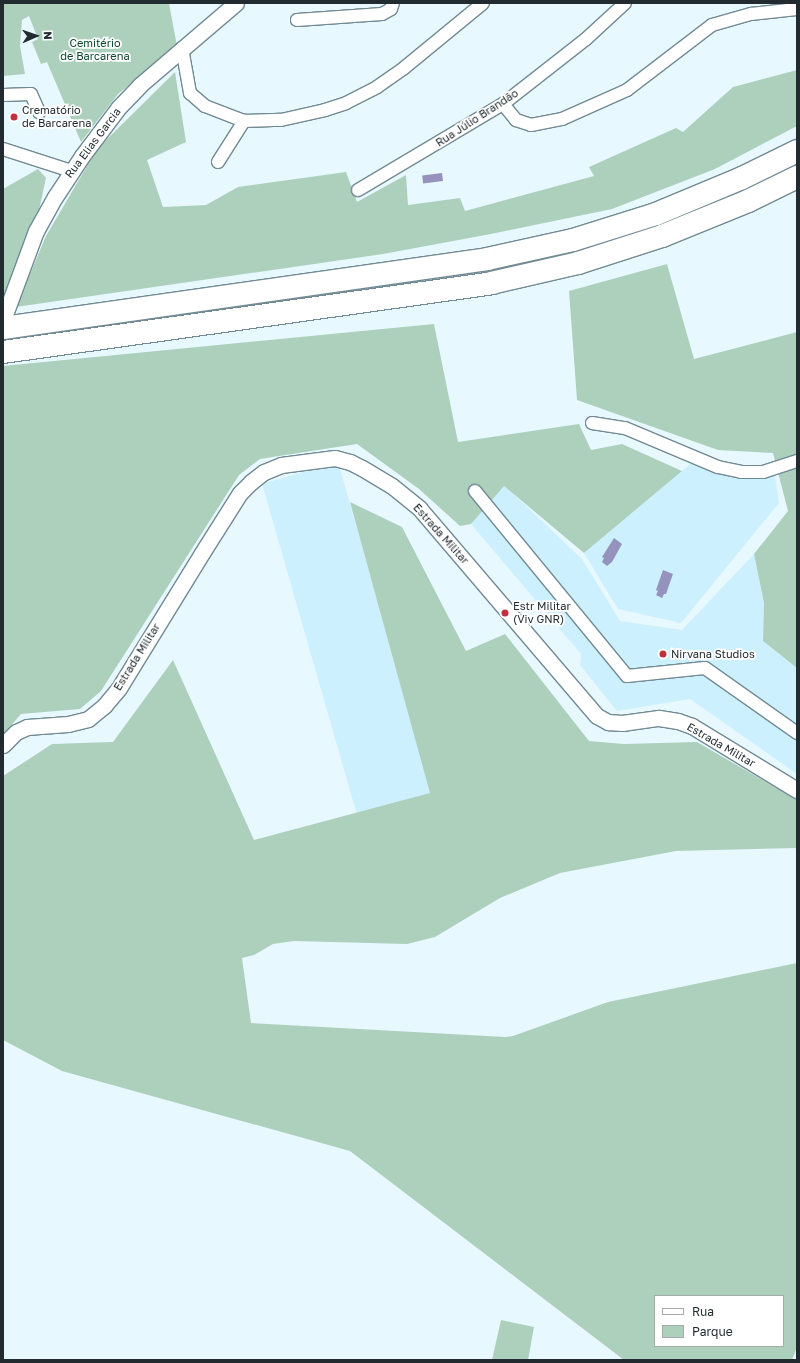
<!DOCTYPE html>
<html>
<head>
<meta charset="utf-8">
<style>
  body { margin:0 }
  #map { position:relative; width:800px; height:1363px; overflow:hidden; background:#e8f8ff; font-family:"Golos Text",sans-serif }
  div>[style] { position:absolute }
  [style*='--x'] { left:calc(var(--x)*1px); top:calc(var(--y)*1px); width:calc(var(--w)*1px); rotate:calc(var(--a)*1deg) }
  .built>* { inset:0; background:#ccf0fe; transform-origin:0 0 }
  .green>* { inset:0; background:#add0bd }
  .water>* { inset:0; background:#9593bd; transform-origin:0 0 }
  .roads { filter:drop-shadow(1px 0 #728a94) drop-shadow(-1px 0 #728a94) drop-shadow(0 1px #728a94) drop-shadow(0 -1px #728a94) }
  .minor>* { height:12px; margin:-6px; padding:0 6px; transform-origin:6px; border-radius:6px; background:#fff }
  .tertiary>* { height:15px; margin:-7.5px; padding:0 7.5px; transform-origin:7.5px; border-radius:7.5px; background:#fff }
  .motorway>* { height:22px; margin:-11px; padding:0 11px; transform-origin:11px; border-radius:11px; background:#fff }
  .dots>* { width:11px; height:11px; translate:-50% -50%; box-sizing:border-box; border:2px solid #fff; border-radius:50% }
  span { translate:-50% -50%; white-space:nowrap; text-align:center; line-height:1.15; -webkit-text-stroke:3.5px #fff; paint-order:stroke }
  .park-label { font-size:11px; color:#0b472f }
  .poi-label { font-size:11px; color:#222c30 }
  .left { translate:0 -50%; text-align:left }
  .street-label { font-size:11px; color:#222c30 }
  .frame { position:absolute; inset:0; border:4px solid #222c30; pointer-events:none }
  .legend { position:absolute; left:654px; top:1295px; width:130px; height:52px; box-sizing:border-box; background:#fff; border:1px solid #a7abac; margin:0; padding:5px 7px; list-style:none; font-size:12px; color:#222c30 }
  .legend li { display:flex; align-items:center; gap:8px; height:20px }
  .legend b { width:20px; border:1px solid #a7abac }
  .north { position:absolute; left:16px; top:16px; width:40px; height:40px; -webkit-text-stroke:3px #fff; paint-order:stroke; rotate:88deg; font-size:11px; font-weight:700; line-height:16px; text-align:center; color:#222c30 }
  .north::after { content:''; display:block; margin:auto; width:14px; height:18px; background:#222c30; clip-path:polygon(50% 0,100% 100%,50% 72%,0 100%) }
</style>
</head>
<body>
<div id="map">
  <div class="built">
    <div style="clip-path:polygon(694px 461px,774px 471px,779px 503px,681px 623px,618px 609px,584px 553px)"></div>
    <div style="left:338px;top:462px;width:344px;height:79px;rotate:74deg"></div>
    <div style="clip-path:polygon(504px 485px,582px 559px,620px 621px,682px 630px,754px 554px,764px 603px,763px 641px,797px 668px,797px 774px,690px 699px,617px 711px,580px 665px,581px 654px,471px 524px)"></div>
  </div>
  <div class="green">
    <div style="clip-path:polygon(3px 3px,169px 3px,177px 46px,118px 94px,81px 142px,47px 62px,41px 64px,32px 42px,38px 39px,29px 16px,22px 20px,20px 46px,25px 74px,3px 76px)"></div>
    <div style="clip-path:polygon(797px 70px,797px 126px,715px 169px,612px 209px,491px 234px,383px 254px,16px 307px,46px 236px,97px 149px,175px 72px,186px 142px,147px 160px,163px 207px,206px 205px,238px 187px,346px 172px,357px 202px,406px 175px,408px 205px,460px 198px,465px 211px,594px 176px,589px 167px,676px 128px,683px 132px,733px 87px)"></div>
    <div style="clip-path:polygon(38px 169px,46px 178px,39px 210px,3px 299px,3px 189px)"></div>
    <div style="clip-path:polygon(667px 264px,694px 359px,797px 332px,797px 668px,763px 641px,764px 603px,754px 554px,788px 511px,773px 453px,718px 450px,577px 400px,569px 291px)"></div>
    <div style="clip-path:polygon(434px 324px,458px 442px,579px 424px,591px 450px,622px 444px,682px 471px,584px 553px,504px 486px,471px 524px,460px 526px,419px 489px,357px 444px,260px 459px,239px 475px,101px 691px,80px 709px,21px 714px,3px 735px,3px 366px)"></div>
    <div style="clip-path:polygon(evenodd,350px 502px,402px 527px,466px 651px,505px 634px,589px 741px,624px 744px,697px 742px,797px 800px,797px 848px,676px 851px,560px 873px,500px 898px,435px 937px,407px 944px,294px 941px,273px 944px,254px 955px,242px 958px,251px 1023px,505px 1037px,513px 1036px,608px 1002px,797px 963px,797px 1347px,792px 1360px,624px 1360px,350px 1151px,62px 1071px,3px 1040px,3px 776px,52px 744px,113px 742px,173px 660px,254px 840px,430px 793px,350px 502px,655px 1296px,783px 1296px,783px 1346px,655px 1346px,655px 1296px)"></div>
    <div style="clip-path:polygon(501px 1320px,534px 1327px,528px 1360px,492px 1360px)"></div>
  </div>
  <div class="water">
    <div style="left:442px;top:173px;width:8px;height:20px;rotate:83deg"></div>
    <div style="clip-path:polygon(614px 538px,622px 544px,612px 562px,607px 566px,602px 562px,604px 558px,602px 557px)"></div>
    <div style="clip-path:polygon(663px 570px,673px 574px,666px 594px,664px 594px,662px 598px,656px 595px,658px 591px,656px 590px)"></div>
  </div>
  <div class="roads">
    <div class="minor">
      <div style="--x:297;--y:20;--w:85;--a:-4"></div>
      <div style="--x:382;--y:14;--w:10;--a:-29"></div>
      <div style="--x:391;--y:9;--w:6;--a:-72"></div>
      <div style="--x:182;--y:48;--w:46;--a:79.9"></div>
      <div style="--x:190;--y:93;--w:20;--a:41"></div>
      <div style="--x:205;--y:106;--w:42;--a:21"></div>
      <div style="--x:244;--y:121;--w:37;--a:-2"></div>
      <div style="--x:281;--y:120;--w:45;--a:-12.8"></div>
      <div style="--x:325;--y:110;--w:22;--a:-18"></div>
      <div style="--x:346;--y:103;--w:35;--a:-27"></div>
      <div style="--x:377;--y:87;--w:33;--a:-35"></div>
      <div style="--x:404;--y:68;--w:102;--a:-39.4"></div>
      <div style="--x:3;--y:95;--w:28;--a:-2"></div>
      <div style="--x:31;--y:94;--w:20;--a:66"></div>
      <div style="--x:503;--y:104;--w:21;--a:51"></div>
      <div style="--x:516;--y:120;--w:16;--a:18"></div>
      <div style="--x:531;--y:125;--w:32;--a:-11"></div>
      <div style="--x:562;--y:119;--w:71;--a:-24"></div>
      <div style="--x:627;--y:90;--w:107;--a:-37.4"></div>
      <div style="--x:712;--y:25;--w:41;--a:-15.8"></div>
      <div style="--x:751;--y:14;--w:46;--a:-6.2"></div>
      <div style="--x:3;--y:149;--w:71;--a:17.9"></div>
      <div style="--x:218;--y:162;--w:49;--a:-57.6"></div>
      <div style="--x:358;--y:190;--w:169;--a:-30.7"></div>
      <div style="--x:503;--y:104;--w:105;--a:-38.1"></div>
      <div style="--x:586;--y:39;--w:53;--a:-42.7"></div>
      <div style="--x:592;--y:423;--w:33;--a:9"></div>
      <div style="--x:625;--y:428;--w:101;--a:22.8"></div>
      <div style="--x:718;--y:467;--w:24;--a:12"></div>
      <div style="--x:741;--y:472;--w:22;--a:0"></div>
      <div style="--x:763;--y:472;--w:36;--a:-18"></div>
      <div style="--x:475;--y:491;--w:239;--a:50.6"></div>
      <div style="--x:627;--y:676;--w:78;--a:-5.9"></div>
      <div style="--x:705;--y:668;--w:113;--a:35.2"></div>
    </div>
    <div class="tertiary">
      <div style="--x:3;--y:320;--w:95;--a:-69.7"></div>
      <div style="--x:36;--y:231;--w:39;--a:-61"></div>
      <div style="--x:55;--y:197;--w:49;--a:-56.6"></div>
      <div style="--x:82;--y:156;--w:61;--a:-52.9"></div>
      <div style="--x:119;--y:107;--w:30;--a:-46"></div>
      <div style="--x:140;--y:85;--w:126;--a:-40.5"></div>
      <div style="--x:3;--y:745;--w:18;--a:-45"></div>
      <div style="--x:16;--y:732;--w:12;--a:-24"></div>
      <div style="--x:27;--y:727;--w:41;--a:-4.2"></div>
      <div style="--x:68;--y:724;--w:21;--a:-14"></div>
      <div style="--x:88;--y:719;--w:21;--a:-39"></div>
      <div style="--x:104;--y:706;--w:23;--a:-50"></div>
      <div style="--x:119;--y:688;--w:158;--a:-58.4"></div>
      <div style="--x:202;--y:553;--w:71;--a:-57.7"></div>
      <div style="--x:240;--y:493;--w:16;--a:-45"></div>
      <div style="--x:251;--y:482;--w:16;--a:-38"></div>
      <div style="--x:264;--y:472;--w:18;--a:-22"></div>
      <div style="--x:281;--y:465;--w:54;--a:-7.4"></div>
      <div style="--x:335;--y:458;--w:16;--a:15"></div>
      <div style="--x:350;--y:462;--w:13;--a:27"></div>
      <div style="--x:362;--y:468;--w:35;--a:31"></div>
      <div style="--x:392;--y:486;--w:36;--a:39"></div>
      <div style="--x:420;--y:509;--w:272;--a:49.5"></div>
      <div style="--x:597;--y:716;--w:13;--a:29"></div>
      <div style="--x:608;--y:722;--w:14;--a:4"></div>
      <div style="--x:622;--y:723;--w:37;--a:-8"></div>
      <div style="--x:659;--y:718;--w:19;--a:9"></div>
      <div style="--x:678;--y:721;--w:15;--a:20"></div>
      <div style="--x:692;--y:726;--w:123;--a:31.4"></div>
    </div>
    <div class="motorway">
      <div style="--x:3;--y:328;--w:489;--a:-8.1"></div>
      <div style="--x:487;--y:259;--w:88;--a:-12.5"></div>
      <div style="--x:573;--y:240;--w:87;--a:-17.4"></div>
      <div style="--x:656;--y:214;--w:93;--a:-22.7"></div>
      <div style="--x:742;--y:178;--w:61;--a:-26.1"></div>
      <div style="--x:3;--y:352;--w:493;--a:-8"></div>
      <div style="--x:491;--y:283;--w:89;--a:-12.9"></div>
      <div style="--x:578;--y:263;--w:88;--a:-17.8"></div>
      <div style="--x:662;--y:236;--w:93;--a:-22.1"></div>
      <div style="--x:748;--y:201;--w:55;--a:-26.1"></div>
    </div>
  </div>
  <div class="dots">
    <div style="left:14px;top:117px;background:#c0303f"></div>
    <div style="left:505px;top:613px;background:#c0303f"></div>
    <div style="left:663px;top:654px;background:#c0303f"></div>
  </div>
  <div class="park-label">
    <span style="left:95px;top:50px">Cemitério<br>de Barcarena</span>
  </div>
  <div class="poi-label">
    <span class="left" style="left:22px;top:117px">Crematório<br>de Barcarena</span>
    <span class="left" style="left:513px;top:613px">Estr Militar<br>(Viv GNR)</span>
    <span class="left" style="left:671px;top:654px">Nirvana Studios</span>
  </div>
  <div class="street-label">
    <span style="left:477px;top:118px;rotate:-33deg">Rua Júlio Brandão</span>
    <span style="left:93px;top:143px;rotate:-53deg">Rua Elias Garcia</span>
    <span style="left:441px;top:534px;rotate:48deg">Estrada Militar</span>
    <span style="left:137px;top:657px;rotate:-58deg">Estrada Militar</span>
    <span style="left:721px;top:745px;rotate:30deg">Estrada Militar</span>
  </div>
  <div class="frame"></div>
  <ul class="legend">
  <li><b style="height:5px;background:#fff"></b>Rua</li>
  <li><b style="height:11px;background:#add0bd"></b>Parque</li>
  </ul>
  <div class="north">N</div>
</div>
</body>
</html>
